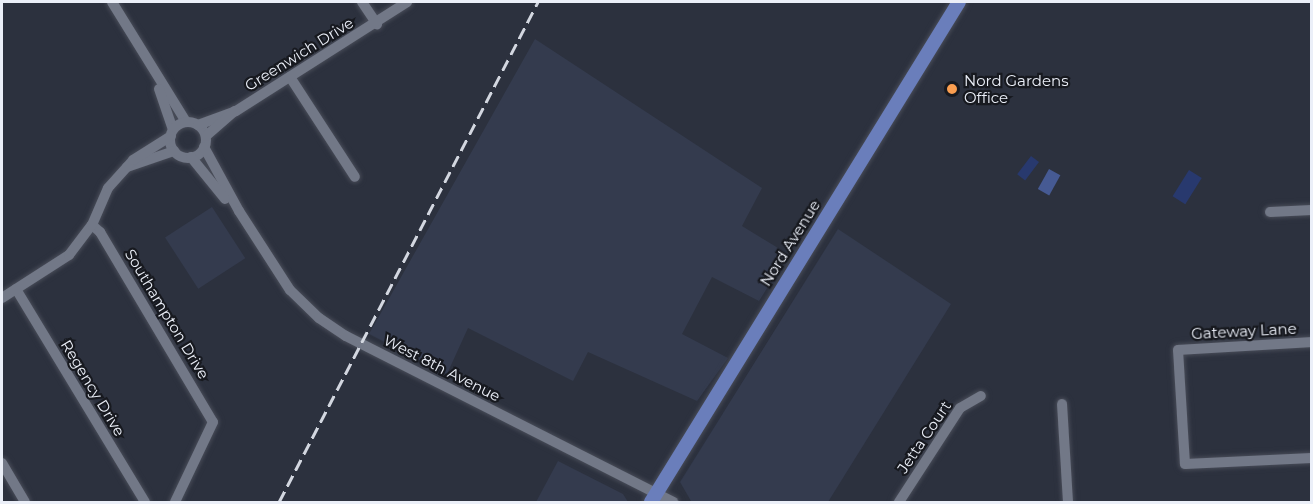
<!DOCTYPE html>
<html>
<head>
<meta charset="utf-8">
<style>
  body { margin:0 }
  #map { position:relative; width:1313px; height:504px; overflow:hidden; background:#2c313e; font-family:Montserrat,sans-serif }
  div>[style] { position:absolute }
  .built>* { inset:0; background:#343b4e; transform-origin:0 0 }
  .green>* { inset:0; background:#28396e; transform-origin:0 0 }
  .water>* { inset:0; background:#465a93; transform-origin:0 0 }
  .roads { filter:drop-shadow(0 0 2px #484c58) drop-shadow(0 0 2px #484c58) }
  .minor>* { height:10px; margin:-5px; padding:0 5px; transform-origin:5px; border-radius:5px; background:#727887 }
  .minor>.ring { margin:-5px; padding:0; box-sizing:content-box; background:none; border:10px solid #727887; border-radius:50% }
  .major>* { height:14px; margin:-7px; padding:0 7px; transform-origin:7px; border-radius:7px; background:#6a7ebb }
  .rail>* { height:3px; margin-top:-1.5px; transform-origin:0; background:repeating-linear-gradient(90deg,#d3d7e0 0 12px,transparent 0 18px) }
  .dots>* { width:16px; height:16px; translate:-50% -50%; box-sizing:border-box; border:3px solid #17191f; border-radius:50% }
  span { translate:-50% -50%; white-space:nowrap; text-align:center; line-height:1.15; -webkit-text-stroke:4.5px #17191f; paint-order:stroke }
  .street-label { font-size:15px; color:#ebeff8 }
  .poi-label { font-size:15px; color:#ebeff8 }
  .left { translate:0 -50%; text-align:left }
  .frame { position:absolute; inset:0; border:3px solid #ebeff8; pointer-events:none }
</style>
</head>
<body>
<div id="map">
  <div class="built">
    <i style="clip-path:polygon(535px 39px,762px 188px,742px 226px,788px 254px,759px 301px,712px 277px,682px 334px,728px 358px,697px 401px,588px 352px,573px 381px,468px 328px,447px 374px,369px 334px)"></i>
    <i style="left:212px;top:207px;width:61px;height:56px;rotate:57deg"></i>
    <i style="clip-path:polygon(838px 229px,951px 304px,828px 502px,691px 501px,680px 482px)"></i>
    <i style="clip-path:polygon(558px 461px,623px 494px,628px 502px,536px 502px)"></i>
  </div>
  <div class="green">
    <i style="left:1031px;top:156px;width:10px;height:23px;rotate:37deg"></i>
    <i style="left:1189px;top:170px;width:15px;height:31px;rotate:32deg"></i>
  </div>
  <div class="water">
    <i style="left:1049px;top:169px;width:13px;height:23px;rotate:29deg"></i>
  </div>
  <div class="roads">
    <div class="minor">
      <i style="left:112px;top:2px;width:141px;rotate:58.3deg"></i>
      <i style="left:362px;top:2px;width:27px;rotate:56deg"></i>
      <i style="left:290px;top:77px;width:119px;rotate:57deg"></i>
      <i style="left:159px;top:89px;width:43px;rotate:71.1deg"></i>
      <i class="ring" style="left:170px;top:122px;width:26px;height:26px"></i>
      <i style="left:198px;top:125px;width:40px;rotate:-20.2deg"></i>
      <i style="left:236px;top:111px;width:203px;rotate:-32.5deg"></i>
      <i style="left:206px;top:136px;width:38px;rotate:-41deg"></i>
      <i style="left:204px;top:147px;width:73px;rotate:61.3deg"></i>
      <i style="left:239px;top:211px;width:94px;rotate:57.2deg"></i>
      <i style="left:290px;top:290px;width:40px;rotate:44deg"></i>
      <i style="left:319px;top:318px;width:32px;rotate:34deg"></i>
      <i style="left:346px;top:336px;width:367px;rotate:26.9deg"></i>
      <i style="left:191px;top:157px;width:54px;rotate:51deg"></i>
      <i style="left:127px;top:167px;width:50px;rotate:-18.8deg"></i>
      <i style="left:1270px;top:212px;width:42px;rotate:-2.7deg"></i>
      <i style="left:92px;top:225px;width:11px;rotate:41deg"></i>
      <i style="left:100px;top:232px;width:221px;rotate:59.3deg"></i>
      <i style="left:213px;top:422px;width:89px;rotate:115.4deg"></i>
      <i style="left:16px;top:289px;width:249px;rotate:58.8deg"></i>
      <i style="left:2px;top:298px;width:80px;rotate:-32.7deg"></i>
      <i style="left:69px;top:255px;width:38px;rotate:-53deg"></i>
      <i style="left:92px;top:225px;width:40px;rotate:-66.6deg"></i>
      <i style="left:108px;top:188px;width:38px;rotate:-48deg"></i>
      <i style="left:133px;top:160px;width:45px;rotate:-32.3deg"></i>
      <i style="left:1312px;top:342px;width:134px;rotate:176.6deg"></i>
      <i style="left:1178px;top:350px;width:114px;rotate:86.5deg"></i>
      <i style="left:1185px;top:464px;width:127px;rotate:-2.7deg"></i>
      <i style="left:1062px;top:404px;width:98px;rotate:86.5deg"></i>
      <i style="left:2px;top:463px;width:45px;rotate:59.5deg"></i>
      <i style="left:899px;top:502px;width:112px;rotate:-57deg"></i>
      <i style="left:960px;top:408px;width:24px;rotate:-30deg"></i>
    </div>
    <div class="major">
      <i style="left:651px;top:502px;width:587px;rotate:-58.37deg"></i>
    </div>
  </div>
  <div class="rail">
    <i style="left:279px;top:502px;width:563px;rotate:-62.62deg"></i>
  </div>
  <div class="dots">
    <i style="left:952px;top:89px;background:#fb9e50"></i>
  </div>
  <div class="street-label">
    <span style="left:299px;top:54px;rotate:-32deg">Greenwich Drive</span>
    <span style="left:790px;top:243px;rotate:-58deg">Nord Avenue</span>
    <span style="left:167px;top:314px;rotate:59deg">Southampton Drive</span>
    <span style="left:1244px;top:331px;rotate:-3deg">Gateway Lane</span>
    <span style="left:442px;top:368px;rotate:27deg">West 8th Avenue</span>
    <span style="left:93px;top:388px;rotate:59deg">Regency Drive</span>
    <span style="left:924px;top:437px;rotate:-56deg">Jetta Court</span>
  </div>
  <div class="poi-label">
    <span class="left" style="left:964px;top:89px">Nord Gardens<br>Office</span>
  </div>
  <div class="frame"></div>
</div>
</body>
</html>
